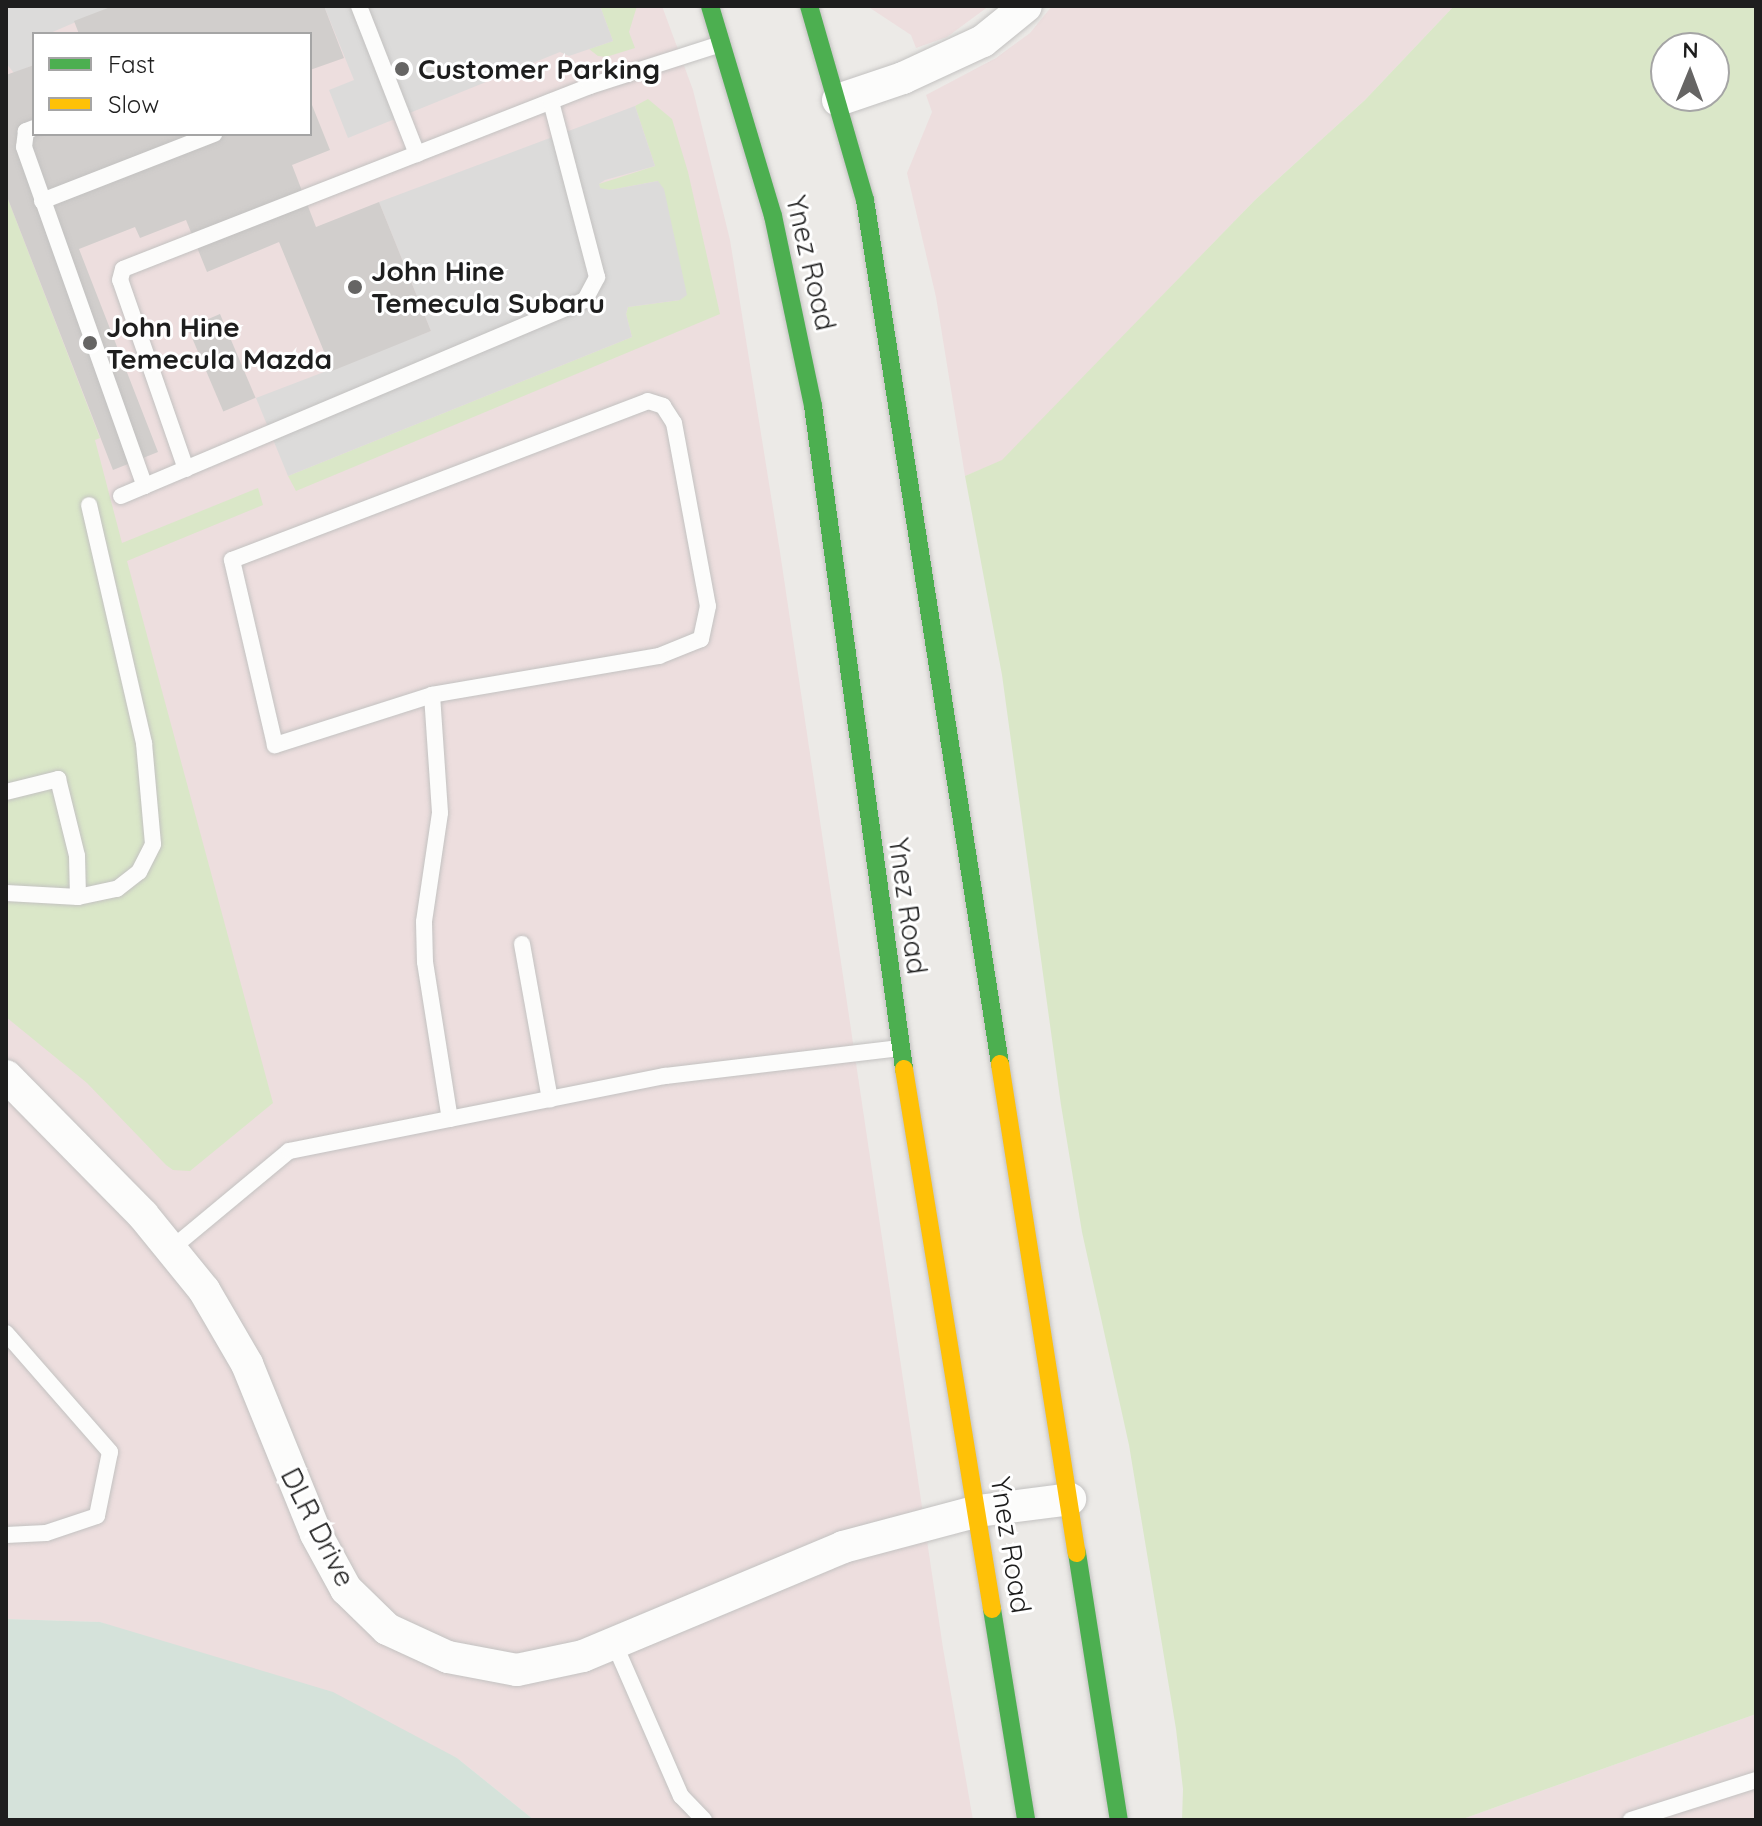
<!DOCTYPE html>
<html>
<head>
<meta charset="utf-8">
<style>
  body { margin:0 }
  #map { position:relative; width:1762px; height:1826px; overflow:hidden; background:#eceae7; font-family:Quicksand,sans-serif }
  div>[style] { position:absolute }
  .commercial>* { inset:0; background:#eddede }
  .grass>* { inset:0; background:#dae7c8 }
  .wetland>* { inset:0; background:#d5e2da }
  .parking>* { inset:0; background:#dcdbda }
  .building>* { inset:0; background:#d1cecc; transform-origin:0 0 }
  .roads { filter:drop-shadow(0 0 2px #c3c2c1) drop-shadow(0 0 2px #c3c2c1) }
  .lane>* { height:16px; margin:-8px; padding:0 8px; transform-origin:8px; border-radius:8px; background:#fcfcfb }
  .street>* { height:32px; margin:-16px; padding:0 16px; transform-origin:16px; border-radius:16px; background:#fcfcfb }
  .fast>* { height:18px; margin:-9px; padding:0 9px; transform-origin:9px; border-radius:9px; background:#4caf50 }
  .slow>* { height:18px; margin:-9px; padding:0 9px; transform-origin:9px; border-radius:9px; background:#ffc107 }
  .dots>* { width:22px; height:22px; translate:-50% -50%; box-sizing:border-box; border:4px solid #fff; border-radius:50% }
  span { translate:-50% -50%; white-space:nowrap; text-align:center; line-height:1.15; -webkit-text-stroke:6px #fff; paint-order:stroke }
  .poi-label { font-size:28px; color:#1e1e1e; font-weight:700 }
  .left { translate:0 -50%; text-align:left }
  .street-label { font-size:28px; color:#1e1e1e }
  .frame { position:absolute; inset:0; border:8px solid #1e1e1e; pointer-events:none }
  .legend { position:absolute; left:32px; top:32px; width:280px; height:104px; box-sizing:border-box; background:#fff; border:2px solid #a5a5a5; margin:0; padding:10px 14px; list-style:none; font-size:24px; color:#1e1e1e }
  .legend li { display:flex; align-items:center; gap:16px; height:40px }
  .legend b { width:40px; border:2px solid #a5a5a5 }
  .north { position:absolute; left:1650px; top:32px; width:80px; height:80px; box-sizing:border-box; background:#fff; border:2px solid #a5a5a5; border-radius:50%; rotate:1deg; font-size:22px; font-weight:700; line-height:32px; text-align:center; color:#1e1e1e }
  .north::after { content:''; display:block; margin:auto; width:28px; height:36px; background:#666564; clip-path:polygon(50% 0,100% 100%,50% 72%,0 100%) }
</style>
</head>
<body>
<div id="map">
  <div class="commercial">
    <i style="clip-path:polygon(evenodd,6px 6px,662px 6px,693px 90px,730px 240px,780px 552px,943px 1648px,973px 1820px,534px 1820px,457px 1758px,100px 1622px,6px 1619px,6px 6px,34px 34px,310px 34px,310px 134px,34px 134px,34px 34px)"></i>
    <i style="clip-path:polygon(867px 6px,989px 6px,947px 37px,916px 48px,911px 35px)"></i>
    <i style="clip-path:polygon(1052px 6px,1454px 6px,1365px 100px,1255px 200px,1002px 461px,965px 476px,936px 297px,907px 173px,932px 112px,926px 95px,996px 58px,1030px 33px)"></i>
    <i style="clip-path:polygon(1756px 1714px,1756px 1820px,1460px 1820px)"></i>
  </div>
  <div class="grass">
    <i style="clip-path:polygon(600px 6px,637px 6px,629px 32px,635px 48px,606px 57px,598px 56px,589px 49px,613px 41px)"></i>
    <i style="clip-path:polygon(evenodd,1454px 6px,1756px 6px,1756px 1714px,1460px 1820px,1182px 1820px,1183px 1789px,1176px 1729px,1129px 1445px,1082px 1232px,1061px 1105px,1002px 675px,965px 476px,1002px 460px,1255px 200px,1365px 100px,1454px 6px,1666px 48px,1714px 48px,1714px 96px,1666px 96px,1666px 48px)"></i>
    <i style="clip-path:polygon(648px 99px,672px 119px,688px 172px,720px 314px,296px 491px,288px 476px,632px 337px,626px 314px,628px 307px,680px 300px,658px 181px,610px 190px,600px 189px,599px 184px,655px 166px,635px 106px)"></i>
    <i style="clip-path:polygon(6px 194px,100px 438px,95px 440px,122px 543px,258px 488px,263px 505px,127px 561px,273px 1103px,190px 1171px,173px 1170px,166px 1165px,87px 1083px,6px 1017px)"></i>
  </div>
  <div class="wetland">
    <i style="clip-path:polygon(6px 1619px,100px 1622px,333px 1692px,457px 1758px,534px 1820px,6px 1820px)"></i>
  </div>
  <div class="parking">
    <i style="clip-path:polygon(6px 6px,113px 6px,48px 34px,34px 34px,34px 65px,14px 73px,6px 63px)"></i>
    <i style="clip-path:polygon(324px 6px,600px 6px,613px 41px,569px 56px,560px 52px,348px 138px,329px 90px,354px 80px)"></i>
    <i style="clip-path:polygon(635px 106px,655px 166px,605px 180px,599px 184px,600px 188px,610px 190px,658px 181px,664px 189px,687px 295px,680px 300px,628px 307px,626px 314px,632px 337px,288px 476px,256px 398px,431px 331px,379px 202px)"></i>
  </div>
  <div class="building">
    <i style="clip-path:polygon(113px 6px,324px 6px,344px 58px,310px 70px,310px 34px,79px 34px,74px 21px)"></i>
    <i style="clip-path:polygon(34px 65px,34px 134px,310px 134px,310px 100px,330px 150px,292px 165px,316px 227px,379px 202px,431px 331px,332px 371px,279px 242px,207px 272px,186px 220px,140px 238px,135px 227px,79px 249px,158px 452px,113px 470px,6px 194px,6px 75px)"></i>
    <i style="left:220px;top:314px;width:91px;height:35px;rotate:67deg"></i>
  </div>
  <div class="roads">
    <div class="lane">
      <i style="left:359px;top:6px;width:159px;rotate:68.6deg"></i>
      <i style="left:34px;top:128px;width:9px;rotate:159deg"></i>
      <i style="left:26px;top:131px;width:16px;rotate:97deg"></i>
      <i style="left:24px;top:147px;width:360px;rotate:70.4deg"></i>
      <i style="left:42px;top:201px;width:185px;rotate:-21.3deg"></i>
      <i style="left:186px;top:469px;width:200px;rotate:-109.2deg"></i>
      <i style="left:120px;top:280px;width:11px;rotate:-75deg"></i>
      <i style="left:123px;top:269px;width:502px;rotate:-21.4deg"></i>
      <i style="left:590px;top:86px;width:138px;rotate:-17.8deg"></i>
      <i style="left:121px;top:496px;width:504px;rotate:-22.9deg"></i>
      <i style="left:585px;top:300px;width:26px;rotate:-62deg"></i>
      <i style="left:597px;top:277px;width:181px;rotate:-104.7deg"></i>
      <i style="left:432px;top:695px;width:165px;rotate:162.3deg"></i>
      <i style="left:275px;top:745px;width:190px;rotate:-103.1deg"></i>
      <i style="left:232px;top:560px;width:445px;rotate:-20.9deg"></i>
      <i style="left:648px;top:401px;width:16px;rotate:18deg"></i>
      <i style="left:663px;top:406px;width:20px;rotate:57deg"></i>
      <i style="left:674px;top:423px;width:186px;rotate:79.5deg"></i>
      <i style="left:708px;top:606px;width:34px;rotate:102deg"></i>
      <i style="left:701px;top:639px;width:45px;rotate:158deg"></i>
      <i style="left:659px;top:656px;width:230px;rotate:170.3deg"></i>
      <i style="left:432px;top:695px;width:118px;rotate:86.1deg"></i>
      <i style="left:440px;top:813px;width:110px;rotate:98.4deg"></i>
      <i style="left:424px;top:922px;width:40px;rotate:88.6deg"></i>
      <i style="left:425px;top:962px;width:159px;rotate:81deg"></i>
      <i style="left:6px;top:792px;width:54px;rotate:-14deg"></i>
      <i style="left:58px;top:779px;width:79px;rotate:76.1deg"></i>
      <i style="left:77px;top:856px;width:41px;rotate:88.6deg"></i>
      <i style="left:78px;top:897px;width:72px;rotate:-176.8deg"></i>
      <i style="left:78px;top:897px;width:40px;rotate:-12deg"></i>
      <i style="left:117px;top:889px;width:28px;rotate:-38deg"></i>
      <i style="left:139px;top:872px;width:31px;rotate:-63deg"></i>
      <i style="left:153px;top:844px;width:101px;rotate:-95.1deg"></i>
      <i style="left:144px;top:743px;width:244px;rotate:-103deg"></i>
      <i style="left:522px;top:944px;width:158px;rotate:79.8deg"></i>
      <i style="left:171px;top:1249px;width:153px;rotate:-39.7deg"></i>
      <i style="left:289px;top:1151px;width:383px;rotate:-11.3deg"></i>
      <i style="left:665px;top:1076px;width:237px;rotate:-6.8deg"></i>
      <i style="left:6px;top:1333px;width:158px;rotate:48.8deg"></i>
      <i style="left:110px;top:1452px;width:65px;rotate:101.5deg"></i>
      <i style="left:97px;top:1516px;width:54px;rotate:161.6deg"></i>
      <i style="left:46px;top:1533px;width:40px;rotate:177.1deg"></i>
      <i style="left:614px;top:1643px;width:167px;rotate:66.4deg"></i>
      <i style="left:681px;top:1796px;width:33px;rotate:46deg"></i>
      <i style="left:1631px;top:1820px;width:131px;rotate:-17.7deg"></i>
    </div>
    <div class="street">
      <i style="left:838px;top:100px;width:69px;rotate:-18.7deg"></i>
      <i style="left:903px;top:78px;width:88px;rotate:-24.8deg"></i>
      <i style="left:983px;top:41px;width:55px;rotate:-39.1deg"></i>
      <i style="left:6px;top:1076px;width:195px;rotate:45.4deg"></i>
      <i style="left:143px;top:1215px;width:97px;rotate:50.9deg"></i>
      <i style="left:204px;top:1290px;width:86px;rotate:59.8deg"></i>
      <i style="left:247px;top:1364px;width:183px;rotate:67.9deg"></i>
      <i style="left:316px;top:1534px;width:63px;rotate:61.4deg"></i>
      <i style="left:346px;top:1589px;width:57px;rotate:44.3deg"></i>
      <i style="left:387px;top:1629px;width:67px;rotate:24.7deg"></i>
      <i style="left:448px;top:1657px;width:70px;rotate:10.7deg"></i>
      <i style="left:517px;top:1670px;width:67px;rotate:-12deg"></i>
      <i style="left:583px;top:1656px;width:282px;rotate:-22.7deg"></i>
      <i style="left:843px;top:1547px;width:140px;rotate:-14.9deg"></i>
      <i style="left:978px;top:1511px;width:93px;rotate:-7.4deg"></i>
    </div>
    <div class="fast">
      <i style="left:710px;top:6px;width:219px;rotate:73.3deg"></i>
      <i style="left:773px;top:216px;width:194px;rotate:78.1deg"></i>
      <i style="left:813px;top:406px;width:669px;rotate:82.18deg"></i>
      <i style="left:809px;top:6px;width:202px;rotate:73.9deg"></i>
      <i style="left:865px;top:200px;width:874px;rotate:81.12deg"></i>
      <i style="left:1077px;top:1553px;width:270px;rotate:81.1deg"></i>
      <i style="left:992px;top:1609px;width:214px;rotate:80.8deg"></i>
    </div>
    <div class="slow">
      <i style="left:1000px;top:1064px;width:495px;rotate:81.1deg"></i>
      <i style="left:904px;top:1069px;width:547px;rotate:80.74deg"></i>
    </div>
  </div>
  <div class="dots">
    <i style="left:402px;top:69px;background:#666564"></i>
    <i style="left:355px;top:287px;background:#666564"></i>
    <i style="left:90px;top:343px;background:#666564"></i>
  </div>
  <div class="poi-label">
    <span class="left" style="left:418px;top:69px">Customer Parking</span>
    <span class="left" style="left:371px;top:287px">John Hine<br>Temecula Subaru</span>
    <span class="left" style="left:106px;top:343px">John Hine<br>Temecula Mazda</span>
  </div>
  <div class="street-label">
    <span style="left:811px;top:263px;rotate:77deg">Ynez Road</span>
    <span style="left:908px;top:906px;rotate:82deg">Ynez Road</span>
    <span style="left:318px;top:1527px;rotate:63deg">DLR Drive</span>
    <span style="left:1011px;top:1545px;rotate:81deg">Ynez Road</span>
  </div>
  <div class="frame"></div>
  <ul class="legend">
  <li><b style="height:10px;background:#4caf50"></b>Fast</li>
  <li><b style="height:10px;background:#ffc107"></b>Slow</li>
  </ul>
  <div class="north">N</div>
</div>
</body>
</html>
